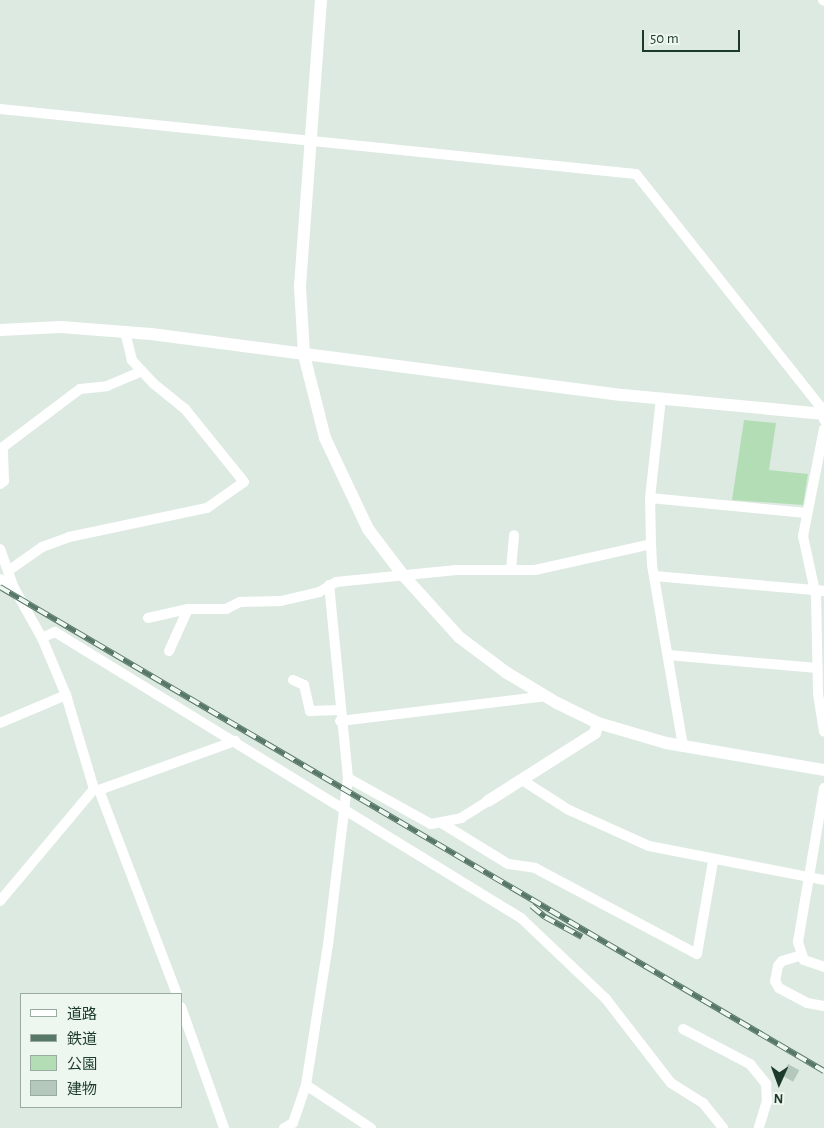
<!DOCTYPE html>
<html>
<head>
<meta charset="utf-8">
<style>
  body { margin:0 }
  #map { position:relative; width:824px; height:1128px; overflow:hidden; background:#ddeae1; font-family:"Alegreya Sans","Noto Sans JP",sans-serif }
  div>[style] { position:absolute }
  .green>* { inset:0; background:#b3deb5 }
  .building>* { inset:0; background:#b5c8bc; transform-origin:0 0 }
  .minor>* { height:10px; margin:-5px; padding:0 5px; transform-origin:5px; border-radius:5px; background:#fff }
  .tertiary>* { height:12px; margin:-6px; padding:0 6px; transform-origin:6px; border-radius:6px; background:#fff }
  .rail>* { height:5.5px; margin-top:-2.75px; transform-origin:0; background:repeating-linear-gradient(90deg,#edf7f0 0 11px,#577767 0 22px); box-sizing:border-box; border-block:1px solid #577767 }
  span { translate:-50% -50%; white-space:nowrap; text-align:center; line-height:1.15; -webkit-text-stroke:4px #edf7f0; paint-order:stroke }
  .legend { position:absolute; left:20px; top:993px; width:162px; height:115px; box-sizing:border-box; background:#edf7f0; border:1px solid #9aaca2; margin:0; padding:6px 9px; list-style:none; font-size:15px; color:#1d3b2c }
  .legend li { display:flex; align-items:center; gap:10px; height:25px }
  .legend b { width:25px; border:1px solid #9aaca2 }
  .north { position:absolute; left:754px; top:1058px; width:50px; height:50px; -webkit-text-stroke:4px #edf7f0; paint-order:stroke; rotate:182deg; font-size:14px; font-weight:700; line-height:20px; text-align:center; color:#1d3b2c }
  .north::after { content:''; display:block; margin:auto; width:18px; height:22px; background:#1d3b2c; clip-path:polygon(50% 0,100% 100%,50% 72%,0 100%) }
  .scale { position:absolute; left:642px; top:30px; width:98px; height:22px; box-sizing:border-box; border:2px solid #1d3b2c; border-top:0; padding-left:6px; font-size:15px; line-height:18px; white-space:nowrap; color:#1d3b2c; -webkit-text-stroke:4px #edf7f0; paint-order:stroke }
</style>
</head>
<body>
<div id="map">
  <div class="green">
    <i style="clip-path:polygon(744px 420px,776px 423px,769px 470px,808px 474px,803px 505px,732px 500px)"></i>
  </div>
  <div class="building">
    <i style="left:788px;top:1064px;width:13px;height:13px;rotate:29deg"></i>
  </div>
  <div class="minor">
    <i style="left:823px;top:0;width:1px;rotate:45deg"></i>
    <i style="left:0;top:109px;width:639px;rotate:5.84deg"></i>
    <i style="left:636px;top:174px;width:298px;rotate:51.6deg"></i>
    <i style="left:821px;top:407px;width:13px;rotate:77deg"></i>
    <i style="left:824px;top:429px;width:109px;rotate:101.1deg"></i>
    <i style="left:803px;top:536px;width:61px;rotate:77.8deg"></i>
    <i style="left:816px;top:596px;width:98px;rotate:88.8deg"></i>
    <i style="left:818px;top:694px;width:38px;rotate:81deg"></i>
    <i style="left:0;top:484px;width:5px;rotate:-37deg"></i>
    <i style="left:4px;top:481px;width:34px;rotate:-92deg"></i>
    <i style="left:3px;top:447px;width:96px;rotate:-37deg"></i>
    <i style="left:80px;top:389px;width:27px;rotate:-6deg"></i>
    <i style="left:107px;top:386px;width:38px;rotate:-23deg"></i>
    <i style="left:650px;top:498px;width:101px;rotate:-83.7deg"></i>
    <i style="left:651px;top:544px;width:21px;rotate:87deg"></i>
    <i style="left:652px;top:565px;width:184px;rotate:80.3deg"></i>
    <i style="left:0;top:549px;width:41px;rotate:70.3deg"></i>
    <i style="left:14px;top:588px;width:57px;rotate:60.8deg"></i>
    <i style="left:42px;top:638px;width:62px;rotate:67.2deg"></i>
    <i style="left:66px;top:695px;width:98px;rotate:73.4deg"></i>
    <i style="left:94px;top:789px;width:5px;rotate:11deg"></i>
    <i style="left:99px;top:790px;width:218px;rotate:69.1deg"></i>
    <i style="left:511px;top:570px;width:35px;rotate:-85deg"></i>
    <i style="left:8px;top:571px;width:42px;rotate:-35.2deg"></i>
    <i style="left:42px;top:547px;width:29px;rotate:-20deg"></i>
    <i style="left:69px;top:537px;width:141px;rotate:-11.9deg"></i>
    <i style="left:207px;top:508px;width:45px;rotate:-35.1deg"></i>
    <i style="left:244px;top:482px;width:94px;rotate:-128.9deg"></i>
    <i style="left:185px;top:409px;width:40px;rotate:-141deg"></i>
    <i style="left:154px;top:384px;width:33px;rotate:-133deg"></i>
    <i style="left:132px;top:360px;width:30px;rotate:-104deg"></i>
    <i style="left:654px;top:576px;width:171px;rotate:5deg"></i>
    <i style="left:0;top:579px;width:17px;rotate:33deg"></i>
    <i style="left:148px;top:618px;width:41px;rotate:-12.7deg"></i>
    <i style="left:188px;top:609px;width:38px"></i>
    <i style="left:226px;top:609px;width:16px;rotate:-27deg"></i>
    <i style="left:240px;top:602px;width:41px;rotate:-1.4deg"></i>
    <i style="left:281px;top:601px;width:39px;rotate:-13deg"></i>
    <i style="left:319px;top:592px;width:20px;rotate:-30deg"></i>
    <i style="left:336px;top:582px;width:121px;rotate:-5.7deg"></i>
    <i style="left:456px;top:570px;width:79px"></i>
    <i style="left:535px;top:570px;width:119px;rotate:-12.6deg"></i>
    <i style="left:651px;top:544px;width:46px;rotate:-91.2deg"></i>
    <i style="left:650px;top:498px;width:157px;rotate:5.5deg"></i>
    <i style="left:42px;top:638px;width:14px;rotate:-25deg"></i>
    <i style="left:55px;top:632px;width:547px;rotate:31.54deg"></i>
    <i style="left:521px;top:918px;width:117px;rotate:43.6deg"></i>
    <i style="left:606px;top:999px;width:106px;rotate:52.3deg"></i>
    <i style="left:671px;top:1083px;width:38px;rotate:32deg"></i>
    <i style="left:703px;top:1103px;width:32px;rotate:51deg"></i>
    <i style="left:169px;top:651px;width:46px;rotate:-65.7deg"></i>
    <i style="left:668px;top:655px;width:150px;rotate:5deg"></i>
    <i style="left:293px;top:680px;width:12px;rotate:24deg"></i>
    <i style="left:304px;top:685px;width:27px;rotate:77deg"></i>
    <i style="left:310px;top:711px;width:30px;rotate:-2deg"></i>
    <i style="left:340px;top:721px;width:208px;rotate:-6.9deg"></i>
    <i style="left:0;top:723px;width:72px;rotate:-23deg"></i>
    <i style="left:348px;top:778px;width:95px;rotate:29deg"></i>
    <i style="left:431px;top:824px;width:31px;rotate:-11deg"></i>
    <i style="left:461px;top:818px;width:32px;rotate:-32deg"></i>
    <i style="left:522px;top:780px;width:56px;rotate:32.6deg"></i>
    <i style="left:569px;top:810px;width:88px;rotate:24.2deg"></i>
    <i style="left:649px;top:846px;width:178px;rotate:11deg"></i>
    <i style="left:824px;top:788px;width:156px;rotate:99.6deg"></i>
    <i style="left:798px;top:942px;width:19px;rotate:72deg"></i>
    <i style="left:804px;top:960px;width:21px;rotate:19deg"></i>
    <i style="left:99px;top:790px;width:145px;rotate:-19.8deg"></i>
    <i style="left:443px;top:824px;width:76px;rotate:31.6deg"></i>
    <i style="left:508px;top:864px;width:27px;rotate:8deg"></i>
    <i style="left:535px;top:868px;width:183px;rotate:28deg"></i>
    <i style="left:697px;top:954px;width:94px;rotate:-80.2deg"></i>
    <i style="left:0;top:901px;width:146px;rotate:-50deg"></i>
    <i style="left:802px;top:955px;width:21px;rotate:163deg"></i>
    <i style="left:782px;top:961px;width:6px;rotate:129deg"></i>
    <i style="left:778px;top:966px;width:15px;rotate:101deg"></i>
    <i style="left:775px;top:981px;width:8px;rotate:60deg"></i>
    <i style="left:779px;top:988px;width:32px;rotate:28deg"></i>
    <i style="left:807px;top:1003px;width:17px;rotate:10deg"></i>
    <i style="left:181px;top:1007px;width:128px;rotate:70.4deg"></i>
    <i style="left:683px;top:1029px;width:76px;rotate:27.6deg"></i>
    <i style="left:750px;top:1064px;width:26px;rotate:51deg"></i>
    <i style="left:766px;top:1084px;width:17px;rotate:87deg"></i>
    <i style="left:767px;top:1101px;width:28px;rotate:107deg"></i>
    <i style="left:306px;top:1085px;width:78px;rotate:33.5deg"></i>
    <i style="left:284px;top:1128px;width:10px;rotate:-29deg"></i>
    <i style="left:293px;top:1123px;width:40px;rotate:-71.1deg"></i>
    <i style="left:306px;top:1085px;width:142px;rotate:-81.1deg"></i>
    <i style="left:328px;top:945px;width:168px;rotate:-83.2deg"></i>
    <i style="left:348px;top:778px;width:194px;rotate:-95.6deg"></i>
  </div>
  <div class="tertiary">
    <i style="left:321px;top:0;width:288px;rotate:94.2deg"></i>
    <i style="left:300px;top:287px;width:68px;rotate:86.6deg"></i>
    <i style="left:304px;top:355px;width:86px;rotate:75.8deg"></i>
    <i style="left:325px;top:438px;width:101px;rotate:64.7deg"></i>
    <i style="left:368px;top:529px;width:58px;rotate:52.7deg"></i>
    <i style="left:403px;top:575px;width:84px;rotate:47.9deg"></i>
    <i style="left:459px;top:637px;width:60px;rotate:36.9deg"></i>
    <i style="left:507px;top:673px;width:58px;rotate:31deg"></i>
    <i style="left:557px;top:703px;width:46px;rotate:26deg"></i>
    <i style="left:598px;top:723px;width:71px;rotate:16.4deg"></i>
    <i style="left:666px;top:743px;width:160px;rotate:9.7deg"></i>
    <i style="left:0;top:330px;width:61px;rotate:-2.8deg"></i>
    <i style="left:61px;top:327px;width:90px;rotate:4.4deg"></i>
    <i style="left:151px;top:334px;width:476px;rotate:7.4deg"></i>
    <i style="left:623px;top:395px;width:202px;rotate:5.4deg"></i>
    <i style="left:488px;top:801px;width:127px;rotate:-32.4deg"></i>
    <i style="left:595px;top:733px;width:10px;rotate:-73deg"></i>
  </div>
  <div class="rail">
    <i style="left:0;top:587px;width:956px;rotate:30.43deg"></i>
    <i style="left:532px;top:906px;width:17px;rotate:40deg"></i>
    <i style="left:545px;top:917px;width:42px;rotate:28.4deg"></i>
  </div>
  <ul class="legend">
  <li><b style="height:6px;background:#fff"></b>道路</li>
  <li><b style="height:6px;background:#577767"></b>鉄道</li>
  <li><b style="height:14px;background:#b3deb5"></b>公園</li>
  <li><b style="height:14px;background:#b5c8bc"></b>建物</li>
  </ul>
  <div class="north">N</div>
  <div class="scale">50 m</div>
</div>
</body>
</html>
